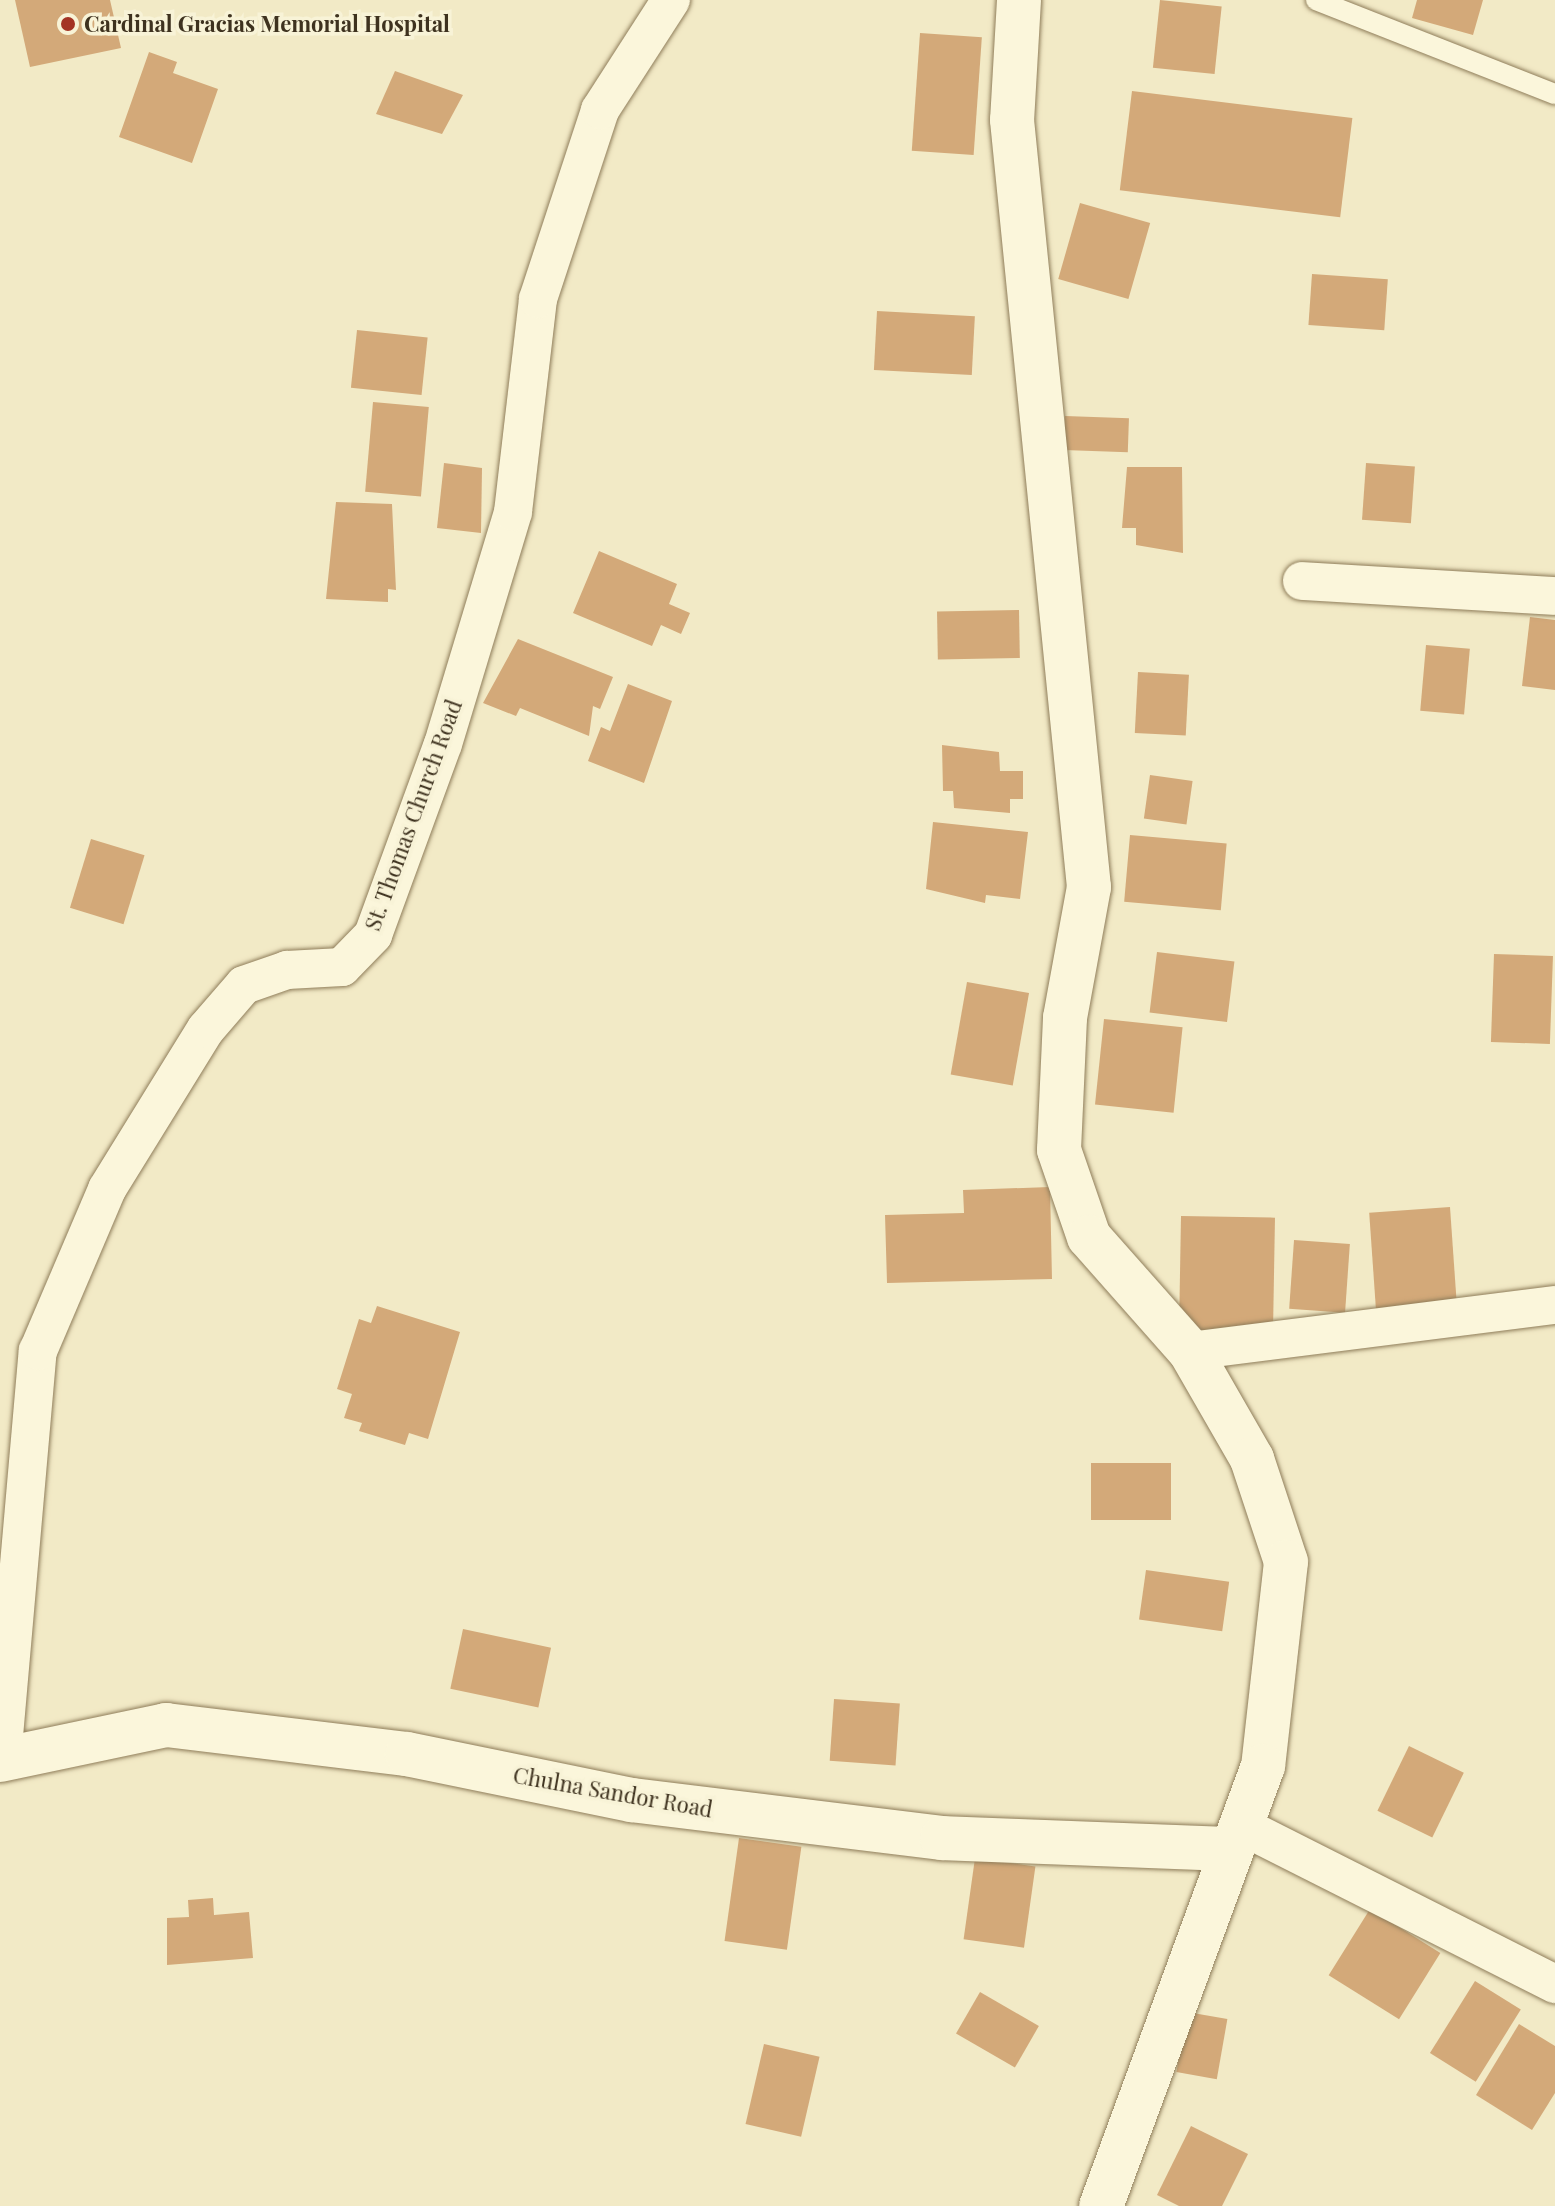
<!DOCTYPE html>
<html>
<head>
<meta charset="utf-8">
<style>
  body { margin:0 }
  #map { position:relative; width:1555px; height:2206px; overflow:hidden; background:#f2eac6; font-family:"Playfair Display",serif }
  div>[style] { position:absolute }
  .building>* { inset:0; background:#d3a979; transform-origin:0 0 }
  .roads { filter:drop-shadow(0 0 2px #8f7d5a) drop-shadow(0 0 2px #8f7d5a) }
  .service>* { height:20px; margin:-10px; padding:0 10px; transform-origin:10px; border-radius:10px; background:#fbf6db }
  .minor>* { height:38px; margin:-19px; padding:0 19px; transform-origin:19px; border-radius:19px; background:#fbf6db }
  .tertiary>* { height:44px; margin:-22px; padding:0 22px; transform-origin:22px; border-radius:22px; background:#fbf6db }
  .secondary>* { height:44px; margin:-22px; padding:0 22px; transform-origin:22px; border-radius:22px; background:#fbf6db }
  .dots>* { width:22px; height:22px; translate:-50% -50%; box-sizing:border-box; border:4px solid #f8f3d7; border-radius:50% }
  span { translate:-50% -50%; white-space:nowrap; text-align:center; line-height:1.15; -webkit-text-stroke:7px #f8f3d7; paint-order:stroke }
  .poi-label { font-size:22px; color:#3e321f; font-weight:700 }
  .left { translate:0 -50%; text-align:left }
  .street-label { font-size:22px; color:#3e321f }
</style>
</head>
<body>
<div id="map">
  <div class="building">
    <i style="clip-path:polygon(15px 0,110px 0,121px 48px,30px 67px)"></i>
    <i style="left:1160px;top:0;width:62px;height:68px;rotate:6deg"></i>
    <i style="clip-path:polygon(1417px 0,1483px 0,1473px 35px,1412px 18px)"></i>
    <i style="left:920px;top:33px;width:62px;height:118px;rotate:4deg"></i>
    <i style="clip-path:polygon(149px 52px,177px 62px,173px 73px,218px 89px,192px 163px,119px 137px)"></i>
    <i style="clip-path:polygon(395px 71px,463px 95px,442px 134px,376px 114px)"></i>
    <i style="left:1132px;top:91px;width:222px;height:100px;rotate:7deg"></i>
    <i style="left:1080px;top:203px;width:73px;height:79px;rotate:16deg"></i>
    <i style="left:1312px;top:274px;width:76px;height:51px;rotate:4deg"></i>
    <i style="left:877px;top:311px;width:98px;height:59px;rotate:3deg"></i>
    <i style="left:357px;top:330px;width:71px;height:58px;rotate:6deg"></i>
    <i style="left:373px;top:402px;width:56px;height:90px;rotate:5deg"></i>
    <i style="left:1065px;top:416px;width:64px;height:34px;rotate:2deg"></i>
    <i style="clip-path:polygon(444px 463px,482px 468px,481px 533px,437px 528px)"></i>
    <i style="left:1366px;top:463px;width:49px;height:57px;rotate:4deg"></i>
    <i style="clip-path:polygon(1127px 467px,1182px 467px,1183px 553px,1136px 545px,1136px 528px,1122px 528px)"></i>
    <i style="clip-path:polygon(336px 502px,392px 504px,396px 590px,388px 589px,388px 602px,326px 599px)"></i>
    <i style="clip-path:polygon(599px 551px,677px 584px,669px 604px,690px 613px,681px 634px,661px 625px,652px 646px,573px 613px)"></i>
    <i style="left:1019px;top:610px;width:48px;height:82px;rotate:89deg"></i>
    <i style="clip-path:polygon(1530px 617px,1555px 620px,1555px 690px,1522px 686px)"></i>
    <i style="clip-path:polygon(518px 639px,613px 677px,600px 709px,593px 706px,589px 736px,520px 708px,516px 716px,483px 703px)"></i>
    <i style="left:1426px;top:645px;width:44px;height:66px;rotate:5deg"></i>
    <i style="left:1138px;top:672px;width:51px;height:61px;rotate:3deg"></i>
    <i style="clip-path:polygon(628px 684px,672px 701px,644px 783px,588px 761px,601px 727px,610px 731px)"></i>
    <i style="clip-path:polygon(942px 745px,999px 752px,1000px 771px,1023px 771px,1023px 799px,1010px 799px,1010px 813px,954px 808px,953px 791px,943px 791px)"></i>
    <i style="left:1150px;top:775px;width:43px;height:44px;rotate:8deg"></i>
    <i style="clip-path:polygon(933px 822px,1028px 832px,1020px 899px,986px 895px,985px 903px,926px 889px)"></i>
    <i style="left:1130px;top:835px;width:97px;height:67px;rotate:5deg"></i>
    <i style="left:91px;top:839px;width:56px;height:72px;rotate:17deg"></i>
    <i style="left:1157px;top:952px;width:78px;height:61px;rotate:7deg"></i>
    <i style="left:1494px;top:954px;width:59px;height:88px;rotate:2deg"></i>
    <i style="left:967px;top:982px;width:63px;height:94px;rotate:10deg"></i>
    <i style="left:1104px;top:1019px;width:79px;height:86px;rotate:6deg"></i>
    <i style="clip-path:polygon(1050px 1187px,1052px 1279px,887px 1283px,885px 1215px,964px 1213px,963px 1190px)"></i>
    <i style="left:1450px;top:1207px;width:109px;height:81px;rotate:86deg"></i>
    <i style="left:1181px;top:1216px;width:94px;height:115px;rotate:1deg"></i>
    <i style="left:1294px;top:1240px;width:56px;height:69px;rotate:4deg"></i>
    <i style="clip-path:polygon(377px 1306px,460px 1332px,428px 1439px,409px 1433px,405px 1445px,359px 1431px,362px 1423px,344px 1418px,352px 1394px,337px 1389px,359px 1319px,371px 1323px)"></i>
    <i style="left:1091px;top:1463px;width:80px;height:57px"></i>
    <i style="left:1146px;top:1570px;width:84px;height:50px;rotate:8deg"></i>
    <i style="left:463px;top:1629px;width:90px;height:61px;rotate:12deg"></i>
    <i style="left:834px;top:1699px;width:66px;height:62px;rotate:4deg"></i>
    <i style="left:1409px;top:1746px;width:61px;height:72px;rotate:26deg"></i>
    <i style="left:739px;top:1838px;width:63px;height:104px;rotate:8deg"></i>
    <i style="left:975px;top:1858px;width:61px;height:82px;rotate:8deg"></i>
    <i style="clip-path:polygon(213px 1898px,214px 1915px,249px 1912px,253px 1958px,167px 1965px,167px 1918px,189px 1917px,188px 1900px)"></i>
    <i style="left:1370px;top:1909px;width:83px;height:78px;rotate:32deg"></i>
    <i style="left:1475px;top:1981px;width:54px;height:85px;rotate:32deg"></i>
    <i style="left:980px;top:1992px;width:68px;height:48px;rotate:30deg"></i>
    <i style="left:1187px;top:2012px;width:41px;height:61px;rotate:10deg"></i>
    <i style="clip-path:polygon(1519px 2024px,1555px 2046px,1555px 2093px,1532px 2130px,1476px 2095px)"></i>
    <i style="left:764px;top:2044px;width:57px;height:82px;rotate:13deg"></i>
    <i style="clip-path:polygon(1191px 2126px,1248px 2154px,1222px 2206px,1179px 2206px,1157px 2195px)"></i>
  </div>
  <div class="roads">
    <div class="service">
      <i style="left:1316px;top:0;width:257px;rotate:21.5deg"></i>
    </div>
    <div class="minor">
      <i style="left:1302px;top:581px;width:253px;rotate:3.4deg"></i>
      <i style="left:1190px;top:1351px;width:368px;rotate:-7.2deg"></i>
      <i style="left:2px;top:1759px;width:410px;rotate:-85deg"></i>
      <i style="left:38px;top:1351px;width:176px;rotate:-66.9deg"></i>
      <i style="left:107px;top:1189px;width:188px;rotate:-58.3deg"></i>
      <i style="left:206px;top:1029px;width:58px;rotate:-49.2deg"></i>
      <i style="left:244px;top:985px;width:46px;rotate:-19.2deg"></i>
      <i style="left:287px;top:970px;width:55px;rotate:-3.1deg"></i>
      <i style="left:342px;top:967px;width:45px;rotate:-45.9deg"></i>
      <i style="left:373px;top:935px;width:203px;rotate:-69.9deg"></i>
      <i style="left:443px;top:744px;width:242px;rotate:-73.2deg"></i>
      <i style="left:513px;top:512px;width:214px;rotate:-83.3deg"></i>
      <i style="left:538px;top:299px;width:199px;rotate:-71.8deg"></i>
      <i style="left:600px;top:110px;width:131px;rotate:-57.2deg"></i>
      <i style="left:1242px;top:1826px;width:351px;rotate:26.8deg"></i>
    </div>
    <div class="tertiary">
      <i style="left:0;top:1760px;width:170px;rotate:-11.9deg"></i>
      <i style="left:166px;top:1725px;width:243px;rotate:6.9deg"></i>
      <i style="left:407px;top:1754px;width:230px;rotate:11.6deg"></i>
      <i style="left:632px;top:1800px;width:312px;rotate:7deg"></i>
      <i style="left:942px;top:1838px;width:290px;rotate:2.2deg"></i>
    </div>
    <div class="secondary">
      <i style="left:1019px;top:0;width:120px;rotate:93.3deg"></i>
      <i style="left:1012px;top:120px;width:771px;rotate:84.27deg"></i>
      <i style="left:1089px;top:887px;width:133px;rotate:100.4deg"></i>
      <i style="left:1065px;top:1018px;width:132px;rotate:92.6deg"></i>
      <i style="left:1059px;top:1150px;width:92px;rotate:71deg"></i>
      <i style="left:1089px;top:1237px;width:152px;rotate:48.5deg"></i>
      <i style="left:1190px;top:1351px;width:125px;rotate:60.1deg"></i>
      <i style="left:1252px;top:1459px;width:108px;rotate:71.7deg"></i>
      <i style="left:1286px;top:1562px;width:205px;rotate:96.4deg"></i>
      <i style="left:1263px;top:1766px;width:469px;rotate:110.2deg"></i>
    </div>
  </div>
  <div class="dots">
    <i style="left:68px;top:24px;background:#a43324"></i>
  </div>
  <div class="poi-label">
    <span class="left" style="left:84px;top:24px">Cardinal Gracias Memorial Hospital</span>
  </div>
  <div class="street-label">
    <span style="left:413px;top:815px;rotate:-70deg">St. Thomas Church Road</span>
    <span style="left:613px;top:1792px;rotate:10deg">Chulna Sandor Road</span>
  </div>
</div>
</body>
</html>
